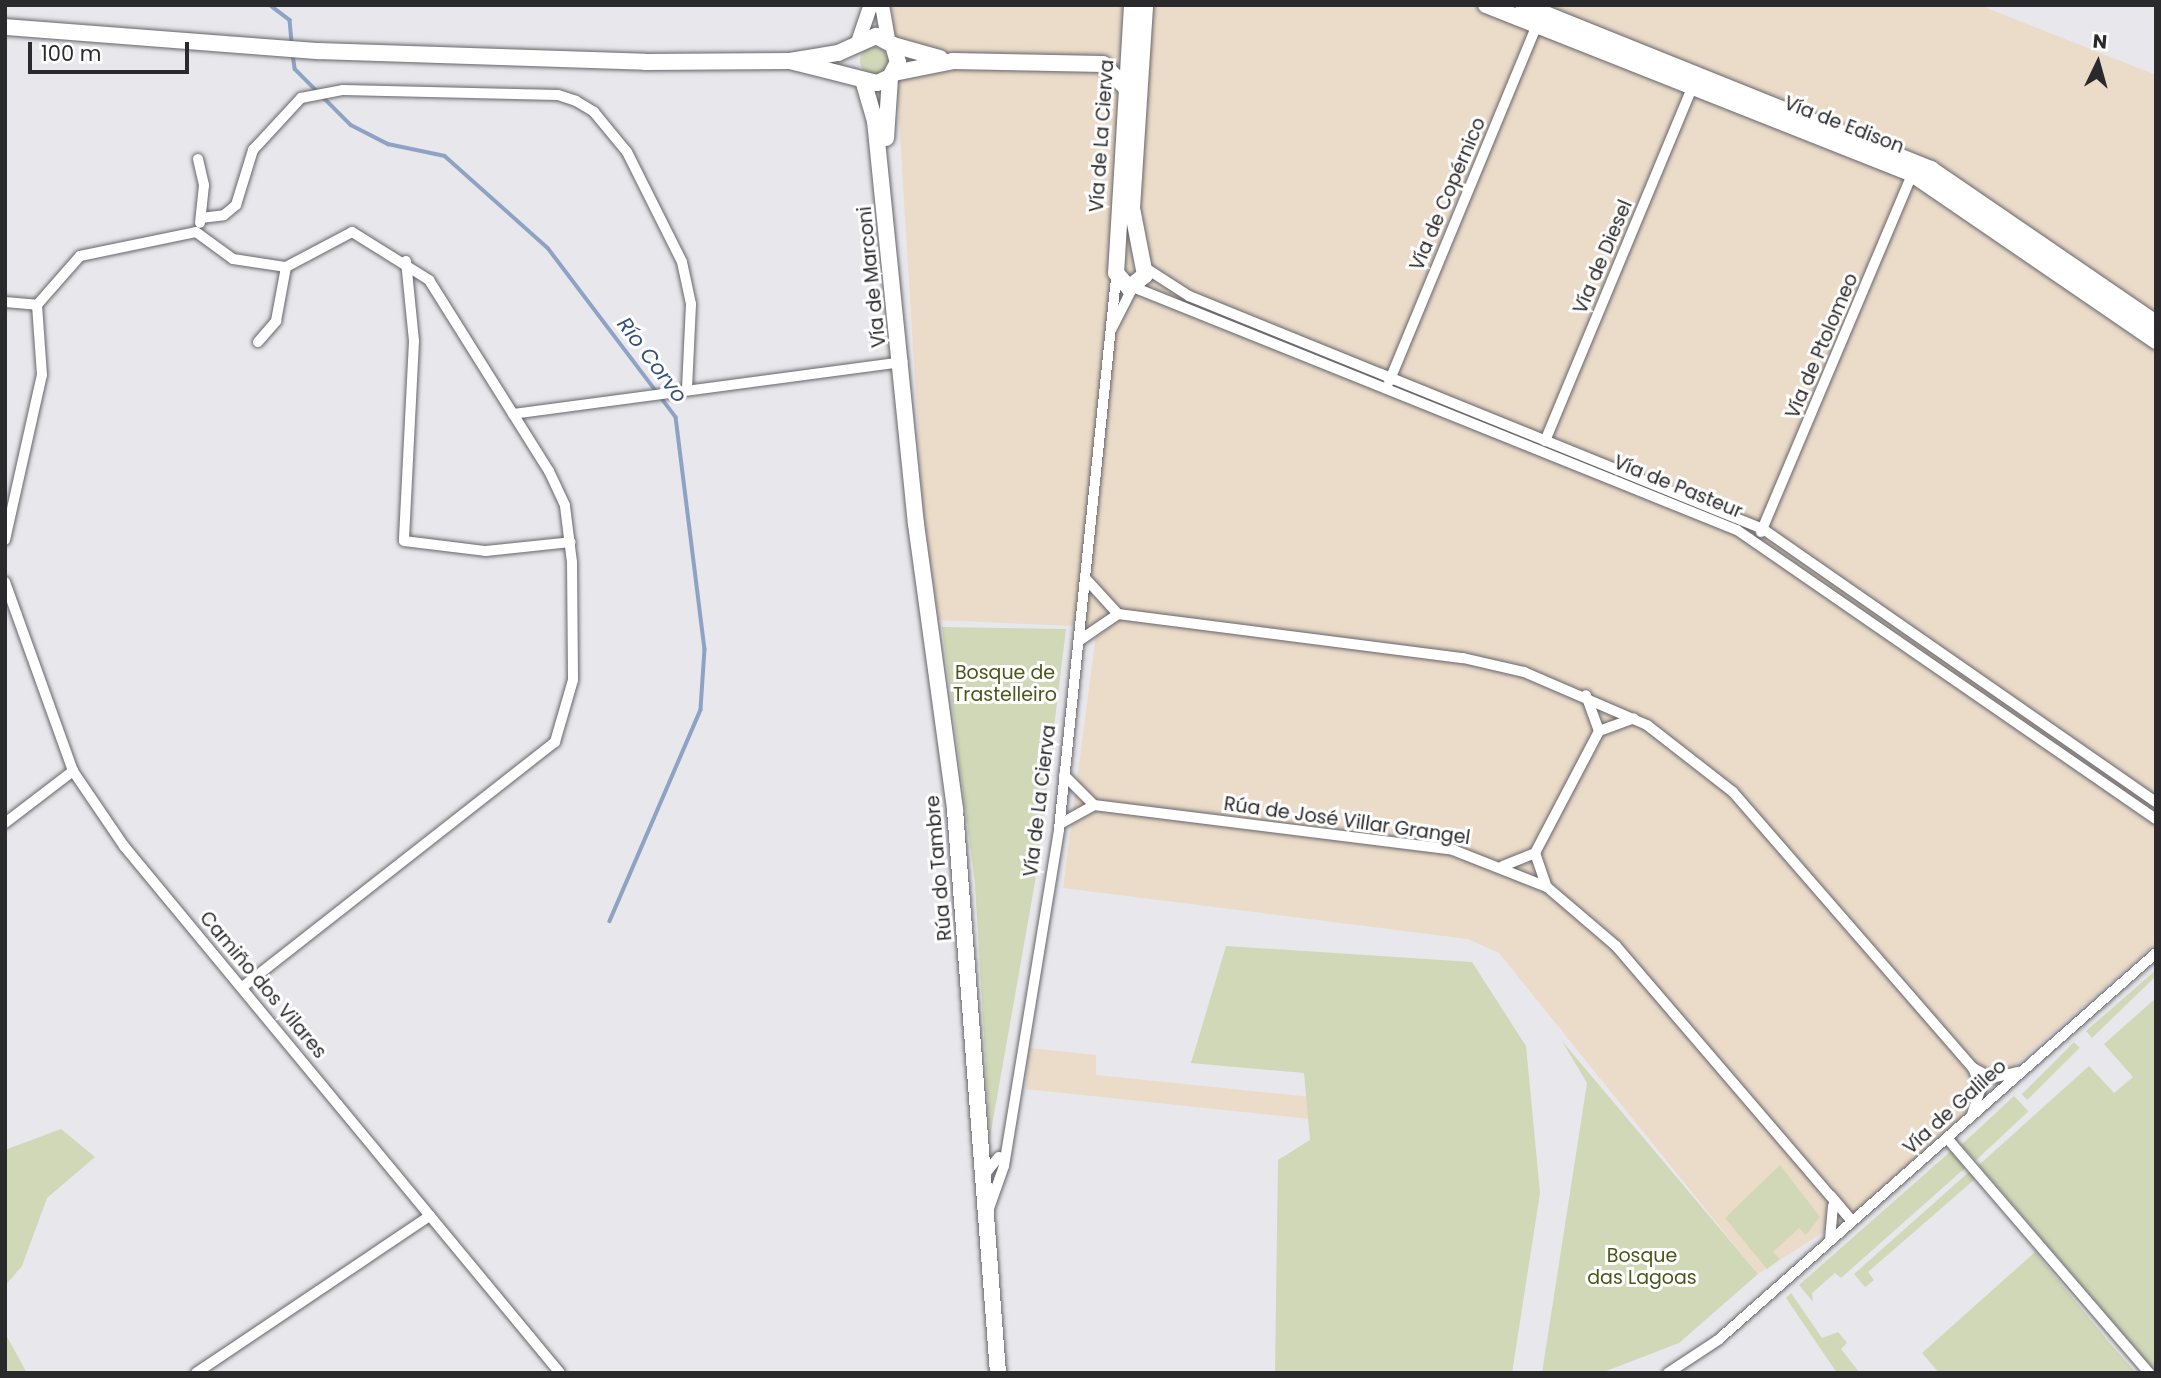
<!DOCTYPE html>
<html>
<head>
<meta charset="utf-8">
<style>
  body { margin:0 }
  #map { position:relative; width:2161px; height:1378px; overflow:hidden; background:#e8e7ec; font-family:Poppins,sans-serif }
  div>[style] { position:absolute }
  .industrial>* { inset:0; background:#ebdbc9 }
  .green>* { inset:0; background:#d0d8b7; transform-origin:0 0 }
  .round { border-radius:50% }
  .stream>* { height:3.5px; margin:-1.75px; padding:0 1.75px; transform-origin:1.75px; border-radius:1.75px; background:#8ea3c4 }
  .roads { filter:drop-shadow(0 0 2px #66656a) drop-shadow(0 0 2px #66656a) }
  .minor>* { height:10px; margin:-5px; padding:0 5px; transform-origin:5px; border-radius:5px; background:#fff }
  .tertiary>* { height:14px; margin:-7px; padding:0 7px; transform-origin:7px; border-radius:7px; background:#fff }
  .secondary>* { height:16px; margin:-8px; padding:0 8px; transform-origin:8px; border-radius:8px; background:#fff }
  span { translate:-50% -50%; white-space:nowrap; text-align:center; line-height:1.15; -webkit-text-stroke:6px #fff; paint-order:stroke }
  .street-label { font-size:19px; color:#2a2a2c }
  .park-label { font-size:19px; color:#4c5619 }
  .water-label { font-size:21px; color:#35517f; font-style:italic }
  .frame { position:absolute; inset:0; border:7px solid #2a2a2c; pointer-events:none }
  .north { position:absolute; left:2063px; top:28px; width:70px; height:70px; -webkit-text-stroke:5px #fff; paint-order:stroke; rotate:5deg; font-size:19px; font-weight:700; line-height:28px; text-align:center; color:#2a2a2c }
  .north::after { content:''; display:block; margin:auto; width:24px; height:32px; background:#2a2a2c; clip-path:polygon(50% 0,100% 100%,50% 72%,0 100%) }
  .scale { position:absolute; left:28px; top:42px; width:161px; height:32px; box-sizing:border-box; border:4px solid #2a2a2c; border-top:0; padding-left:9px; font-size:21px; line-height:24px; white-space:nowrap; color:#2a2a2c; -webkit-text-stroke:5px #fff; paint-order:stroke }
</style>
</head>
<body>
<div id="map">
  <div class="industrial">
    <i style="clip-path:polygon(892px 5px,1979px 5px,2156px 75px,2156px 943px,1996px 1082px,1888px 1191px,1758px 1274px,1499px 953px,1468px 939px,1063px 888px,1097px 627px,939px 620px,923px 510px)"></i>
    <i style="clip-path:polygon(1029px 1048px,1096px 1055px,1096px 1075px,1311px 1097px,1310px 1119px,1026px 1089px)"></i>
  </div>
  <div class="green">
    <i class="round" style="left:860px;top:47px;width:28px;height:28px"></i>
    <i style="clip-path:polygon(942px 627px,1066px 629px,1035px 882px,990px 1137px,975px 884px)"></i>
    <i style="clip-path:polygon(1226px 946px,1472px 962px,1526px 1046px,1540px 1193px,1512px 1373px,1275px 1373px,1278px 1160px,1310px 1140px,1304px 1073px,1191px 1063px)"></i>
    <i style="clip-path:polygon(2156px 970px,2156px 976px,2092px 1038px,2086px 1031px)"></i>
    <i style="clip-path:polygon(2156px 998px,2156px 1372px,1979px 1165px,2089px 1066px,2114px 1093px,2133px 1077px,2104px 1044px)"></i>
    <i style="clip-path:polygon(1562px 1041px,1758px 1274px,1679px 1343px,1601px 1373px,1542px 1373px,1587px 1083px)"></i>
    <i style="left:2074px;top:1042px;width:8px;height:74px;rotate:45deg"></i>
    <i style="left:2014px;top:1096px;width:21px;height:72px;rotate:47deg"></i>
    <i style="clip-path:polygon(61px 1129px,95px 1157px,47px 1198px,22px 1266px,5px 1286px,5px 1150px)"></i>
    <i style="clip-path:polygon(1951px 1151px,1965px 1168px,1841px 1278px,1835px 1273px,1812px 1293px,1813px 1302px,1799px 1285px)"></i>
    <i style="clip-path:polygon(1780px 1165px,1820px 1217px,1806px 1235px,1799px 1228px,1773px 1252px,1780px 1259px,1767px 1269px,1725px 1218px)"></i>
    <i style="clip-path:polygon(1969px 1172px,1975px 1179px,1868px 1272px,1874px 1280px,1865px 1287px,1854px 1274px)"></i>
    <i style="clip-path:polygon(2035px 1252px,2108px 1341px,2136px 1373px,1939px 1373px,1922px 1353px)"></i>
    <i style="clip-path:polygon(1791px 1293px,1822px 1338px,1838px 1332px,1847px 1343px,1841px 1349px,1860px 1373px,1837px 1373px,1786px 1298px)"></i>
    <i style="clip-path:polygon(5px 1333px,27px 1373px,5px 1373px)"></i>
  </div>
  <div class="stream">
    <i style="left:270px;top:5px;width:25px;rotate:37deg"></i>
    <i style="left:290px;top:20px;width:23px;rotate:85deg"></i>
    <i style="left:293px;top:54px;width:15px;rotate:82deg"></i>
    <i style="left:295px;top:69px;width:33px;rotate:45deg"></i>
    <i style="left:324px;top:98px;width:38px;rotate:45deg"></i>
    <i style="left:351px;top:125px;width:42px;rotate:27.2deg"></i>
    <i style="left:388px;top:144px;width:58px;rotate:11.9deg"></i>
    <i style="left:445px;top:156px;width:138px;rotate:41.8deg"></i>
    <i style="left:548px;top:248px;width:212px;rotate:52.9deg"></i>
    <i style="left:676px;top:417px;width:234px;rotate:82.9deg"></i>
    <i style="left:705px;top:649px;width:61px;rotate:93.8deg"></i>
    <i style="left:701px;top:710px;width:230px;rotate:113.3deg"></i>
  </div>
  <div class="roads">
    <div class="minor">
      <i style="left:198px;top:159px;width:27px;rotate:77deg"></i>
      <i style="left:204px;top:185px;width:38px;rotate:96deg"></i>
      <i style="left:201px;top:218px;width:23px;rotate:-7deg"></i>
      <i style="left:224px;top:215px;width:16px;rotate:-40deg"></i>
      <i style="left:236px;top:205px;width:58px;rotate:-72.8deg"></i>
      <i style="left:253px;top:150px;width:71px;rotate:-47.3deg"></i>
      <i style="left:301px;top:98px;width:43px;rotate:-10.8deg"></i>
      <i style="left:343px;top:90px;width:215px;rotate:1.3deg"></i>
      <i style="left:558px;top:95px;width:19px;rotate:18deg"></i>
      <i style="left:576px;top:101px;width:21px;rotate:31deg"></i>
      <i style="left:594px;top:112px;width:52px;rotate:50.5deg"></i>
      <i style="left:627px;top:152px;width:123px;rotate:63.4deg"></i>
      <i style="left:682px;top:262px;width:43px;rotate:77.9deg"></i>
      <i style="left:691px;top:304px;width:85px;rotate:92.7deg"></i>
      <i style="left:196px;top:232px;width:46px;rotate:36.1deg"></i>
      <i style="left:233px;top:259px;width:54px;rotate:8.6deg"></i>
      <i style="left:286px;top:267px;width:75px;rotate:-27.9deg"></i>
      <i style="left:352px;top:232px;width:91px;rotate:31.9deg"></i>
      <i style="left:429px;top:280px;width:226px;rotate:57.9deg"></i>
      <i style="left:549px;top:471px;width:38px;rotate:65deg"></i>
      <i style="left:565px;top:506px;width:56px;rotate:82.9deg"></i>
      <i style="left:572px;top:562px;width:118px;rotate:89.5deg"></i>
      <i style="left:573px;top:680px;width:65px;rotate:106.2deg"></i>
      <i style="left:555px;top:742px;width:397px;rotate:141.9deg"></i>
      <i style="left:406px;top:261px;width:80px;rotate:84.3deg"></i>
      <i style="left:414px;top:341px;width:200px;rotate:92.9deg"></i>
      <i style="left:404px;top:541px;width:83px;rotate:7deg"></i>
      <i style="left:486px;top:551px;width:85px;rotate:-6deg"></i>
      <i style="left:1144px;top:267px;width:54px;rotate:32.8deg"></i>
      <i style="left:1189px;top:296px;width:619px;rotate:22.09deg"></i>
      <i style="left:1763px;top:529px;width:479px;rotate:34.8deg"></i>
      <i style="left:5px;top:302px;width:32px;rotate:5deg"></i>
      <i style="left:37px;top:305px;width:65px;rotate:-48.7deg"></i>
      <i style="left:80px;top:256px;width:118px;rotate:-11.7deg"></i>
      <i style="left:1111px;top:330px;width:48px;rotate:-62.9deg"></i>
      <i style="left:1133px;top:287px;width:651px;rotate:21.92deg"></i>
      <i style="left:1737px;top:530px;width:509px;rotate:34.6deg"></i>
      <i style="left:258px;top:342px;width:28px;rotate:-49deg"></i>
      <i style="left:276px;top:321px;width:55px;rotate:-79.5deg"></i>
      <i style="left:1389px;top:382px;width:393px;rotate:-67.5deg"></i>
      <i style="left:513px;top:414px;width:393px;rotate:-7.6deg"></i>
      <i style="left:1545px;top:441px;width:390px;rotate:-67.4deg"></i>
      <i style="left:1761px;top:532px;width:393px;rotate:-67.1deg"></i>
      <i style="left:5px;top:540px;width:169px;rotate:-77.4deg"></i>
      <i style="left:42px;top:375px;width:70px;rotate:-94.1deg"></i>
      <i style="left:1087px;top:580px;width:46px;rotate:47.6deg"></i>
      <i style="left:1118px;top:614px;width:348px;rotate:7.3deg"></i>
      <i style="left:1463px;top:658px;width:63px;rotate:12.9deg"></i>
      <i style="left:1524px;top:672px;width:134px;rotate:23.3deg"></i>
      <i style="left:1647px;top:725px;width:109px;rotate:37.9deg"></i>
      <i style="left:1733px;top:792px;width:366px;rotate:49deg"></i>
      <i style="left:1973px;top:1068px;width:21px;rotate:67deg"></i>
      <i style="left:1981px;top:1087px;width:29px;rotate:108deg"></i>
      <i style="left:5px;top:582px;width:201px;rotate:70.2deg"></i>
      <i style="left:73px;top:771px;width:91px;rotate:55.8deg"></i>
      <i style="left:124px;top:846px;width:684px;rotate:50.4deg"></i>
      <i style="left:1080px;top:640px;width:46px;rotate:-34.4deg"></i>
      <i style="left:1599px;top:731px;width:37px;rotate:-20deg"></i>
      <i style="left:1064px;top:775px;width:42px;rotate:45deg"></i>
      <i style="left:1094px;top:805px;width:362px;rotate:7.1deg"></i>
      <i style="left:1453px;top:850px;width:101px;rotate:21.5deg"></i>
      <i style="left:1547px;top:887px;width:91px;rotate:40.5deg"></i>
      <i style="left:1616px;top:946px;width:362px;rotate:49.4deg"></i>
      <i style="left:1852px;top:1221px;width:33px;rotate:-130deg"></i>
      <i style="left:5px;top:823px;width:86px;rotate:-37.4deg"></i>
      <i style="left:1060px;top:824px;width:39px;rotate:-29deg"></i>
      <i style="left:1535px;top:853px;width:36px;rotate:71deg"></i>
      <i style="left:1503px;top:866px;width:35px;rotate:-22deg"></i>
      <i style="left:1535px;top:853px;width:138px;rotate:-62.3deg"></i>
      <i style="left:1599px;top:731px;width:38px;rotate:-110deg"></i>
      <i style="left:1973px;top:1068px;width:21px;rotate:28deg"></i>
      <i style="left:1992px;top:1078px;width:28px;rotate:-13deg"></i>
      <i style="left:1947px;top:1138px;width:310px;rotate:49.3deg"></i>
      <i style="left:985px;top:1174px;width:22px;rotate:-51deg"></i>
      <i style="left:987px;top:1214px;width:51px;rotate:-70.5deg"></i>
      <i style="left:1004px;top:1166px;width:341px;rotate:-80.7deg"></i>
      <i style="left:1059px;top:829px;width:554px;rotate:-84.09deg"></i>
      <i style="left:1830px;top:1240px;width:34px;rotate:-85deg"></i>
      <i style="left:196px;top:1373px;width:282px;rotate:-33.9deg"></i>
      <i style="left:1668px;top:1373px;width:60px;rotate:-33.4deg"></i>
      <i style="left:1718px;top:1340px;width:584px;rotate:-41.46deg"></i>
    </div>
    <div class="tertiary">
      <i style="left:882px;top:5px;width:36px;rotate:80deg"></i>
      <i style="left:858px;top:42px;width:39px;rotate:-71deg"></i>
    </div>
    <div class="secondary">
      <i style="left:1132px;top:5px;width:268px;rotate:93.4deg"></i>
      <i style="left:1116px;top:273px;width:20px;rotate:49deg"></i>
      <i style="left:1129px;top:288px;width:21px;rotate:-39deg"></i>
      <i style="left:1145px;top:275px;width:68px;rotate:-101deg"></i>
      <i style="left:1132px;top:208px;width:203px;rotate:-86.3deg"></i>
      <i style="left:1486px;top:5px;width:458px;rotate:21.6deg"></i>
      <i style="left:1912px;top:174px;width:296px;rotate:34.4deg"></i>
      <i style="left:1523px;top:5px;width:440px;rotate:21.9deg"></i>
      <i style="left:1931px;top:169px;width:273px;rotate:34.4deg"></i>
      <i style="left:5px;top:27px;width:314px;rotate:4.4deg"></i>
      <i style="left:318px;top:51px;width:327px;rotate:1.9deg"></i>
      <i style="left:645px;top:62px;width:145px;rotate:-0.4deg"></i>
      <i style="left:790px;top:61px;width:49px;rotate:-9.5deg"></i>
      <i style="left:838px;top:53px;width:42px;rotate:-24.1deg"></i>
      <i style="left:876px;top:36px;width:19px;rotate:28deg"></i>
      <i style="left:893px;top:45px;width:18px;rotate:74deg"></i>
      <i style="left:898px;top:62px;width:17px;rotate:118deg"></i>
      <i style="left:890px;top:77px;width:14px;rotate:155deg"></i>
      <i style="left:877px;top:83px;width:90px;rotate:-165.8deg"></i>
      <i style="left:893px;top:45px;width:49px;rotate:15.5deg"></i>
      <i style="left:894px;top:73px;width:60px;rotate:-11.5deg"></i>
      <i style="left:953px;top:61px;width:150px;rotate:1.1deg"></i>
      <i style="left:1103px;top:64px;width:35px;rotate:46deg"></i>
      <i style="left:863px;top:80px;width:43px;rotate:73.7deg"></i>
      <i style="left:875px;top:121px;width:405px;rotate:84.2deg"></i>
      <i style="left:916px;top:524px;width:289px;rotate:82.2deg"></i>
      <i style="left:955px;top:810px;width:565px;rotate:85.63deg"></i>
      <i style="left:886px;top:138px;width:61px;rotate:-86.2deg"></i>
    </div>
  </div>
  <div class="street-label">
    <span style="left:1844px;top:125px;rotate:21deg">Vía de Edison</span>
    <span style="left:1102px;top:136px;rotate:-86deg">Vía de La Cierva</span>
    <span style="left:1448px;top:194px;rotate:-67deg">Vía de Copérnico</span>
    <span style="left:1603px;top:257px;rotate:-67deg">Vía de Diesel</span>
    <span style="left:872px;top:277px;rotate:-96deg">Vía de Marconi</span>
    <span style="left:1822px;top:346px;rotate:-67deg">Vía de Ptolomeo</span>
    <span style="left:1678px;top:487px;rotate:22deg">Vía de Pasteur</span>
    <span style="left:1040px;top:801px;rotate:-83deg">Vía de La Cierva</span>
    <span style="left:1347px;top:821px;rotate:8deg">Rúa de José Villar Grangel</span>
    <span style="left:939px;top:868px;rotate:-95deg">Rúa do Tambre</span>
    <span style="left:263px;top:985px;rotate:50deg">Camiño dos Vilares</span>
    <span style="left:1955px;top:1107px;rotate:-42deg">Vía de Galileo</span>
  </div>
  <div class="park-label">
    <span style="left:1005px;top:684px">Bosque de<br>Trastelleiro</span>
    <span style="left:1642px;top:1267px">Bosque<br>das Lagoas</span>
  </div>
  <div class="water-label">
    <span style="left:652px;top:360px;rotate:53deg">Río Corvo</span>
  </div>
  <div class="frame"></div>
  <div class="north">N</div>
  <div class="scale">100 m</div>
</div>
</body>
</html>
